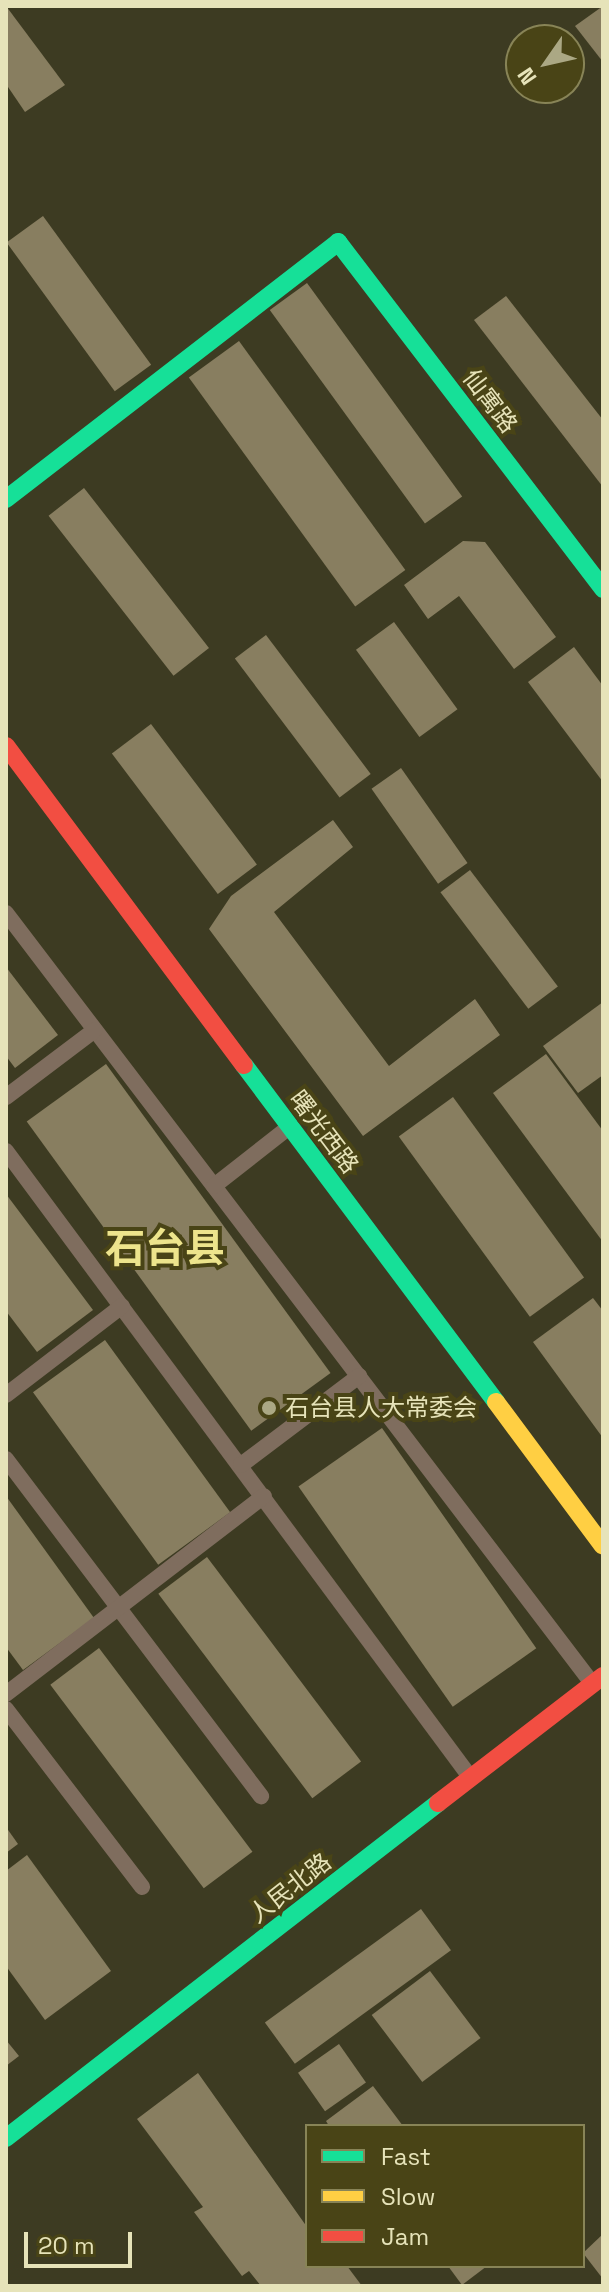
<!DOCTYPE html>
<html>
<head>
<meta charset="utf-8">
<style>
  body { margin:0 }
  #map { position:relative; width:609px; height:2292px; overflow:hidden; background:#3d3b22; font-family:"Space Grotesk","Noto Sans SC",sans-serif }
  div>[style] { position:absolute }
  .building>* { inset:0; background:#887e60; transform-origin:0 0 }
  .lane>* { height:16px; margin:-8px; padding:0 8px; transform-origin:8px; border-radius:8px; background:#7f6d5e }
  .fast>* { height:18px; margin:-9px; padding:0 9px; transform-origin:9px; border-radius:9px; background:#16e098 }
  .slow>* { height:18px; margin:-9px; padding:0 9px; transform-origin:9px; border-radius:9px; background:#ffcf43 }
  .jam>* { height:18px; margin:-9px; padding:0 9px; transform-origin:9px; border-radius:9px; background:#f24e42 }
  .dots>* { width:22px; height:22px; translate:-50% -50%; box-sizing:border-box; border:4px solid #494416; border-radius:50% }
  span { translate:-50% -50%; white-space:nowrap; text-align:center; line-height:1.15; -webkit-text-stroke:8px #494416; paint-order:stroke }
  .street-label { font-size:24px; color:#e6e3b9 }
  .poi-label { font-size:24px; color:#e6e3b9 }
  .left { translate:0 -50%; text-align:left }
  .town-label { font-size:40px; color:#ede48c; font-weight:700 }
  .frame { position:absolute; inset:0; border:8px solid #e6e3b9; pointer-events:none }
  .legend { position:absolute; left:305px; top:2124px; width:280px; height:144px; box-sizing:border-box; background:#494416; border:2px solid #888457; margin:0; padding:10px 14px; list-style:none; font-size:24px; color:#e6e3b9 }
  .legend li { display:flex; align-items:center; gap:16px; height:40px }
  .legend b { width:40px; border:2px solid #888457 }
  .north { position:absolute; left:505px; top:24px; width:80px; height:80px; box-sizing:border-box; background:#494416; border:2px solid #888457; border-radius:50%; rotate:236deg; font-size:22px; font-weight:700; line-height:32px; text-align:center; color:#e6e3b9 }
  .north::after { content:''; display:block; margin:auto; width:28px; height:36px; background:#aba884; clip-path:polygon(50% 0,100% 100%,50% 72%,0 100%) }
  .scale { position:absolute; left:24px; top:2232px; width:108px; height:36px; box-sizing:border-box; border:4px solid #e6e3b9; border-top:0; padding-left:10px; font-size:24px; line-height:28px; white-space:nowrap; color:#e6e3b9; -webkit-text-stroke:6px #494416; paint-order:stroke }
</style>
</head>
<body>
<div id="map">
  <div class="building">
    <i style="clip-path:polygon(6px 6px,65px 85px,25px 112px,6px 84px)"></i>
    <i style="clip-path:polygon(603px 6px,603px 62px,575px 26px)"></i>
    <i style="left:43px;top:216px;width:184px;height:45px;rotate:54deg"></i>
    <i style="left:307px;top:283px;width:264px;height:46px;rotate:54deg"></i>
    <i style="clip-path:polygon(506px 296px,603px 420px,603px 487px,474px 320px)"></i>
    <i style="left:239px;top:341px;width:283px;height:62px;rotate:54deg"></i>
    <i style="left:84px;top:488px;width:203px;height:45px;rotate:52deg"></i>
    <i style="clip-path:polygon(463px 541px,485px 542px,556px 637px,514px 669px,459px 596px,428px 619px,404px 585px)"></i>
    <i style="left:394px;top:622px;width:108px;height:47px;rotate:54deg"></i>
    <i style="left:266px;top:635px;width:174px;height:39px;rotate:53deg"></i>
    <i style="clip-path:polygon(574px 647px,603px 686px,603px 782px,528px 682px)"></i>
    <i style="left:151px;top:724px;width:176px;height:49px;rotate:53deg"></i>
    <i style="left:401px;top:768px;width:116px;height:36px;rotate:55deg"></i>
    <i style="clip-path:polygon(333px 820px,353px 847px,274px 912px,389px 1066px,475px 999px,500px 1035px,363px 1136px,209px 929px,231px 896px)"></i>
    <i style="left:470px;top:870px;width:146px;height:37px;rotate:53deg"></i>
    <i style="clip-path:polygon(6px 967px,58px 1035px,15px 1068px,6px 1056px)"></i>
    <i style="clip-path:polygon(603px 1002px,603px 1075px,578px 1093px,543px 1046px)"></i>
    <i style="clip-path:polygon(546px 1054px,603px 1131px,603px 1242px,493px 1093px)"></i>
    <i style="left:106px;top:1064px;width:382px;height:98px;rotate:54deg"></i>
    <i style="left:453px;top:1097px;width:223px;height:67px;rotate:54deg"></i>
    <i style="clip-path:polygon(6px 1194px,93px 1310px,37px 1352px,6px 1311px)"></i>
    <i style="clip-path:polygon(593px 1298px,603px 1311px,603px 1438px,533px 1342px)"></i>
    <i style="left:105px;top:1340px;width:213px;height:89px;rotate:54deg"></i>
    <i style="left:382px;top:1428px;width:269px;height:102px;rotate:55deg"></i>
    <i style="clip-path:polygon(6px 1496px,94px 1618px,23px 1670px,6px 1647px)"></i>
    <i style="left:207px;top:1557px;width:256px;height:61px;rotate:53deg"></i>
    <i style="left:99px;top:1648px;width:255px;height:61px;rotate:53deg"></i>
    <i style="clip-path:polygon(6px 1827px,18px 1844px,6px 1853px)"></i>
    <i style="clip-path:polygon(27px 1855px,111px 1971px,45px 2020px,6px 1966px,6px 1871px)"></i>
    <i style="left:421px;top:1909px;width:51px;height:193px;rotate:54deg"></i>
    <i style="left:430px;top:1971px;width:84px;height:73px;rotate:53deg"></i>
    <i style="clip-path:polygon(6px 2040px,19px 2056px,6px 2066px)"></i>
    <i style="left:339px;top:2044px;width:47px;height:50px;rotate:55deg"></i>
    <i style="clip-path:polygon(198px 2073px,307px 2227px,307px 2266px,347px 2266px,362px 2286px,261px 2286px,249px 2271px,242px 2276px,194px 2212px,203px 2207px,137px 2119px)"></i>
    <i style="clip-path:polygon(373px 2086px,403px 2126px,329px 2126px,326px 2121px)"></i>
    <i style="clip-path:polygon(603px 2234px,603px 2279px,583px 2253px)"></i>
    <i style="clip-path:polygon(448px 2266px,487px 2266px,462px 2285px)"></i>
  </div>
  <div class="lane">
    <i style="left:6px;top:913px;width:968px;rotate:52.73deg"></i>
    <i style="left:6px;top:1097px;width:111px;rotate:-37deg"></i>
    <i style="left:6px;top:1151px;width:779px;rotate:53.45deg"></i>
    <i style="left:214px;top:1186px;width:94px;rotate:-38.1deg"></i>
    <i style="left:6px;top:1395px;width:146px;rotate:-37.5deg"></i>
    <i style="left:6px;top:1459px;width:423px;rotate:52.9deg"></i>
    <i style="left:241px;top:1465px;width:148px;rotate:-37deg"></i>
    <i style="left:6px;top:1694px;width:325px;rotate:-37.5deg"></i>
    <i style="left:6px;top:1709px;width:224px;rotate:52.6deg"></i>
  </div>
  <div class="fast">
    <i style="left:6px;top:499px;width:420px;rotate:-37.7deg"></i>
    <i style="left:338px;top:242px;width:437px;rotate:52.6deg"></i>
    <i style="left:244px;top:1065px;width:421px;rotate:53.2deg"></i>
    <i style="left:6px;top:2138px;width:547px;rotate:-37.79deg"></i>
  </div>
  <div class="slow">
    <i style="left:496px;top:1402px;width:179px;rotate:53.4deg"></i>
  </div>
  <div class="jam">
    <i style="left:6px;top:746px;width:398px;rotate:53.3deg"></i>
    <i style="left:438px;top:1803px;width:208px;rotate:-37.6deg"></i>
  </div>
  <div class="dots">
    <i style="left:269px;top:1408px;background:#aba884"></i>
  </div>
  <div class="street-label">
    <span style="left:490px;top:401px;rotate:53deg">仙寓路</span>
    <span style="left:324px;top:1132px;rotate:53deg">曙光西路</span>
    <span style="left:290px;top:1888px;rotate:-38deg">人民北路</span>
  </div>
  <div class="poi-label">
    <span class="left" style="left:285px;top:1408px">石台县人大常委会</span>
  </div>
  <div class="town-label">
    <span style="left:165px;top:1249px">石台县</span>
  </div>
  <div class="frame"></div>
  <ul class="legend">
  <li><b style="height:10px;background:#16e098"></b>Fast</li>
  <li><b style="height:10px;background:#ffcf43"></b>Slow</li>
  <li><b style="height:10px;background:#f24e42"></b>Jam</li>
  </ul>
  <div class="north">N</div>
  <div class="scale">20 m</div>
</div>
</body>
</html>
